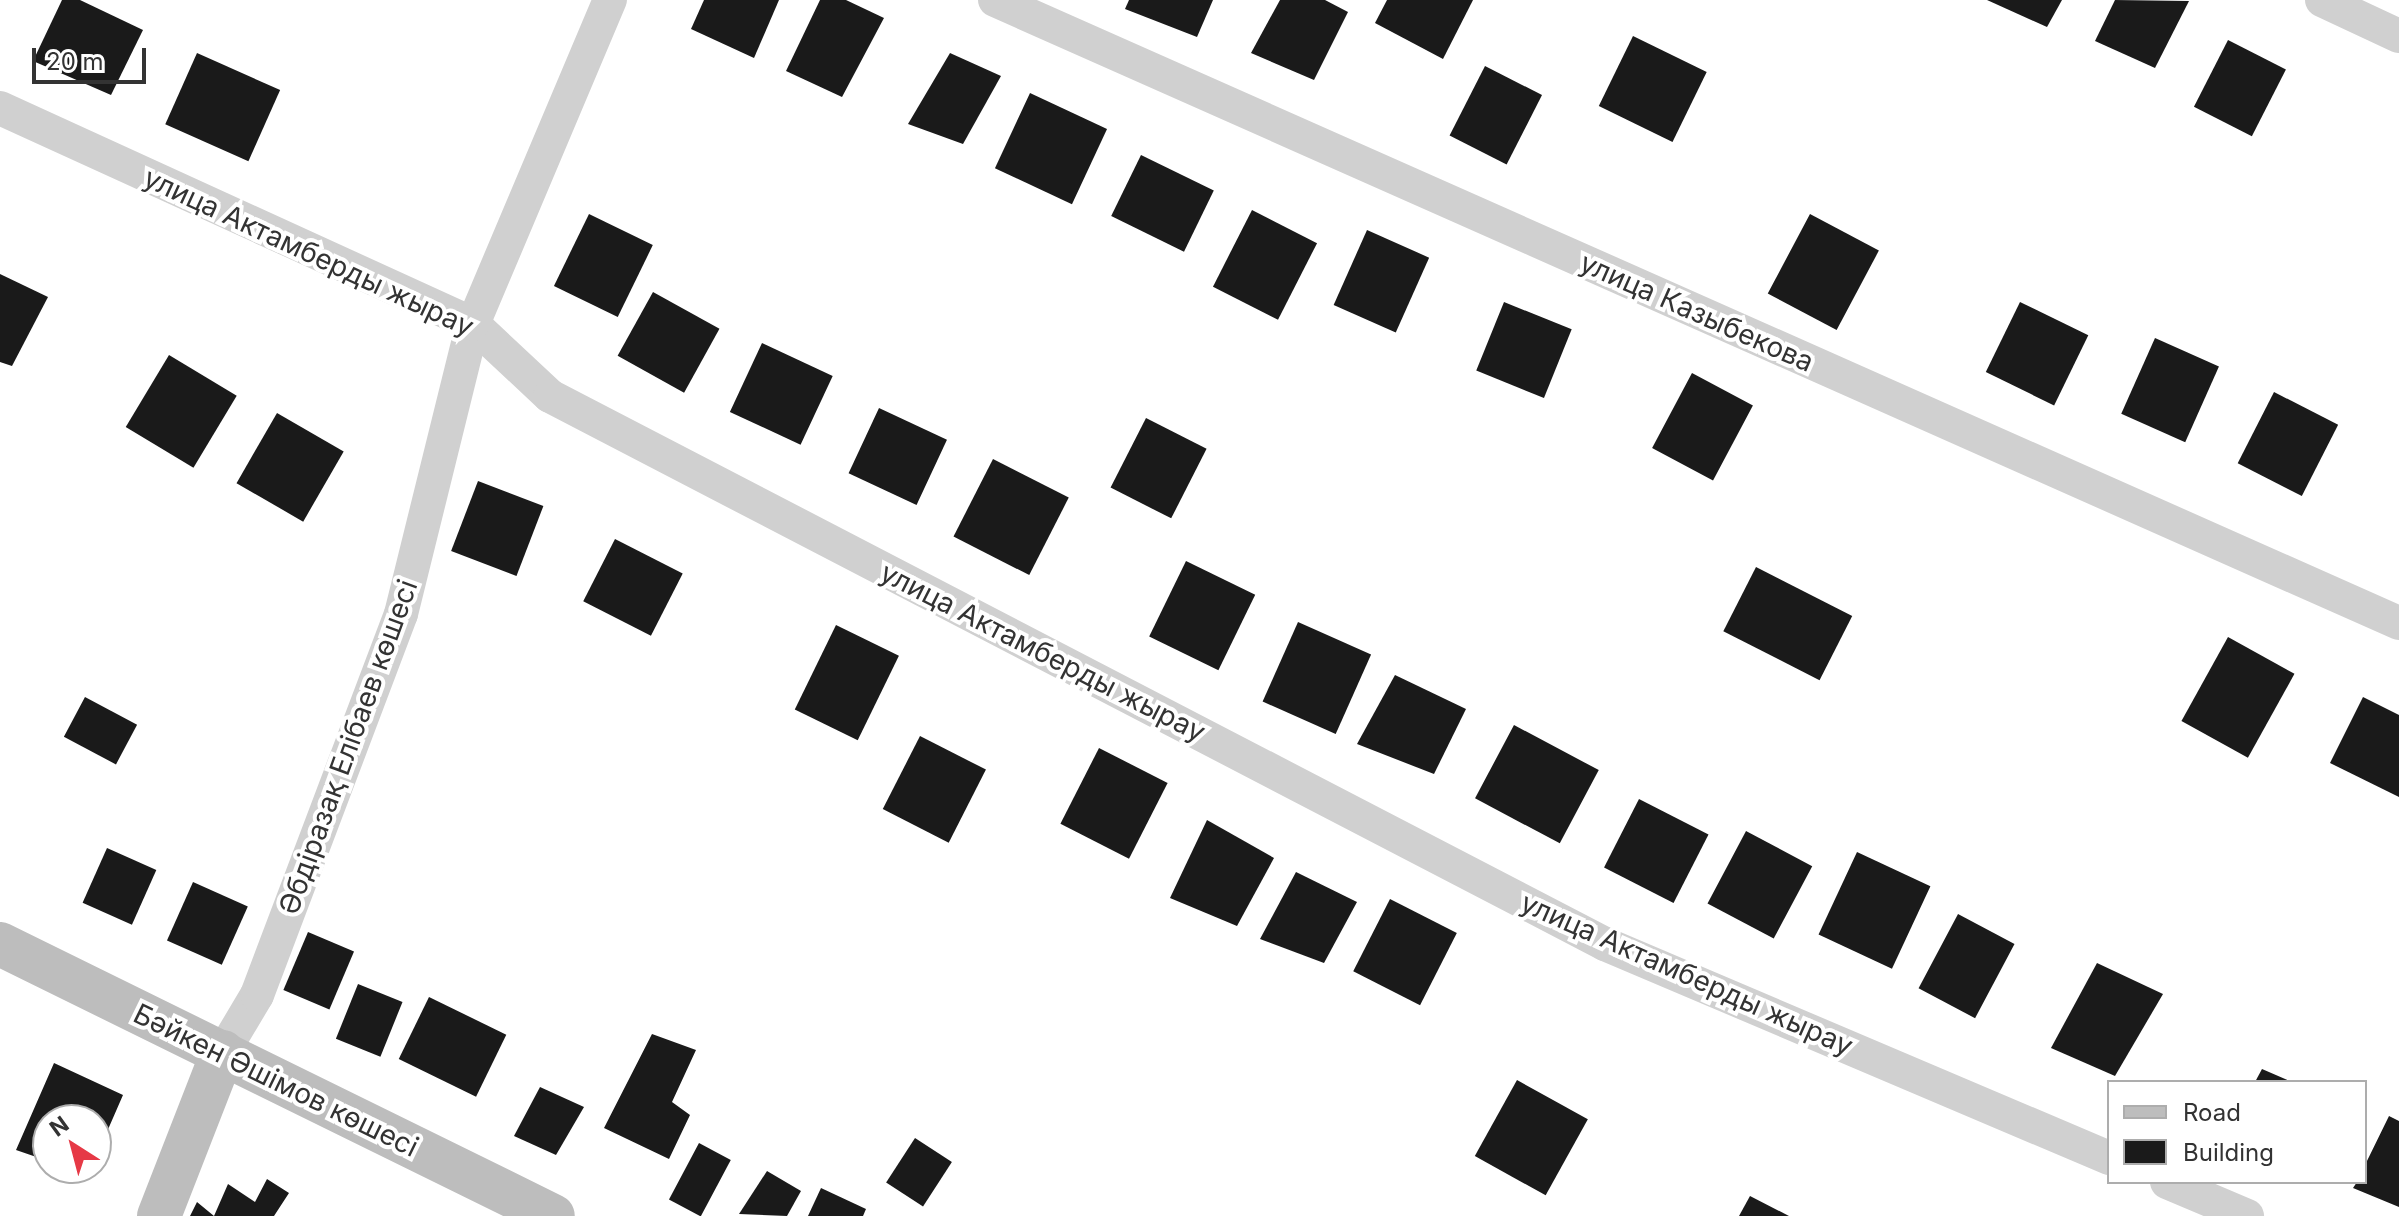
<!DOCTYPE html>
<html>
<head>
<meta charset="utf-8">
<style>
  body { margin:0 }
  #map { position:relative; width:2399px; height:1216px; overflow:hidden; background:#fff; font-family:Inter,sans-serif }
  div>[style] { position:absolute }
  .building>* { inset:0; background:#1a1a1a; transform-origin:0 0 }
  .street>* { height:34px; margin:-17px; padding:0 17px; transform-origin:17px; border-radius:17px; background:#d0d0d0 }
  .secondary>* { height:44px; margin:-22px; padding:0 22px; transform-origin:22px; border-radius:22px; background:#bdbdbd }
  span { translate:-50% -50%; white-space:nowrap; text-align:center; line-height:1.15; -webkit-text-stroke:8px #fff; paint-order:stroke }
  .street-label { font-size:28px; color:#333 }
  .legend { position:absolute; left:2107px; top:1080px; width:260px; height:104px; box-sizing:border-box; background:#fff; border:2px solid #adadad; margin:0; padding:10px 14px; list-style:none; font-size:24px; color:#333 }
  .legend li { display:flex; align-items:center; gap:16px; height:40px }
  .legend b { width:40px; border:2px solid #adadad }
  .north { position:absolute; left:32px; top:1104px; width:80px; height:80px; box-sizing:border-box; background:#fff; border:2px solid #adadad; border-radius:50%; rotate:324deg; font-size:22px; font-weight:700; line-height:32px; text-align:center; color:#333 }
  .north::after { content:''; display:block; margin:auto; width:28px; height:36px; background:#e63946; clip-path:polygon(50% 0,100% 100%,50% 72%,0 100%) }
  .scale { position:absolute; left:32px; top:48px; width:114px; height:36px; box-sizing:border-box; border:4px solid #333; border-top:0; padding-left:10px; font-size:24px; line-height:28px; white-space:nowrap; color:#333; -webkit-text-stroke:6px #fff; paint-order:stroke }
</style>
</head>
<body>
<div id="map">
  <div class="building">
    <i style="clip-path:polygon(62px 0,80px 0,143px 30px,111px 95px,33px 61px)"></i>
    <i style="clip-path:polygon(704px 0,779px 0,754px 58px,691px 29px)"></i>
    <i style="clip-path:polygon(820px 0,846px 0,884px 18px,842px 97px,786px 71px)"></i>
    <i style="clip-path:polygon(1129px 0,1213px 0,1197px 37px,1125px 9px)"></i>
    <i style="clip-path:polygon(1280px 0,1325px 0,1348px 12px,1314px 80px,1251px 53px)"></i>
    <i style="clip-path:polygon(1387px 0,1473px 0,1443px 59px,1375px 23px)"></i>
    <i style="clip-path:polygon(1987px 0,2062px 0,2047px 27px)"></i>
    <i style="clip-path:polygon(2115px 0,2189px 1px,2155px 68px,2095px 41px)"></i>
    <i style="left:1633px;top:36px;width:82px;height:78px;rotate:26deg"></i>
    <i style="left:2228px;top:40px;width:65px;height:75px;rotate:27deg"></i>
    <i style="left:197px;top:53px;width:91px;height:78px;rotate:24deg"></i>
    <i style="clip-path:polygon(950px 53px,1001px 76px,963px 144px,908px 124px)"></i>
    <i style="left:1485px;top:66px;width:64px;height:78px;rotate:27deg"></i>
    <i style="left:1030px;top:93px;width:85px;height:83px;rotate:25deg"></i>
    <i style="left:1141px;top:155px;width:81px;height:68px;rotate:26deg"></i>
    <i style="left:1252px;top:210px;width:73px;height:86px;rotate:27deg"></i>
    <i style="left:589px;top:214px;width:71px;height:80px;rotate:26deg"></i>
    <i style="left:1810px;top:214px;width:78px;height:90px;rotate:28deg"></i>
    <i style="left:1367px;top:230px;width:68px;height:82px;rotate:24deg"></i>
    <i style="clip-path:polygon(0 274px,48px 297px,12px 366px,0 362px)"></i>
    <i style="left:653px;top:292px;width:76px;height:73px;rotate:29deg"></i>
    <i style="left:1504px;top:302px;width:73px;height:74px;rotate:22deg"></i>
    <i style="left:2020px;top:302px;width:76px;height:78px;rotate:26deg"></i>
    <i style="left:2155px;top:338px;width:70px;height:83px;rotate:24deg"></i>
    <i style="left:762px;top:343px;width:78px;height:76px;rotate:25deg"></i>
    <i style="left:169px;top:355px;width:79px;height:84px;rotate:31deg"></i>
    <i style="left:1692px;top:373px;width:69px;height:85px;rotate:28deg"></i>
    <i style="left:2274px;top:392px;width:72px;height:80px;rotate:27deg"></i>
    <i style="left:879px;top:408px;width:75px;height:72px;rotate:25deg"></i>
    <i style="left:277px;top:413px;width:77px;height:81px;rotate:30deg"></i>
    <i style="left:1146px;top:418px;width:68px;height:78px;rotate:27deg"></i>
    <i style="left:993px;top:459px;width:85px;height:87px;rotate:27deg"></i>
    <i style="left:478px;top:481px;width:70px;height:75px;rotate:21deg"></i>
    <i style="left:615px;top:539px;width:76px;height:70px;rotate:27deg"></i>
    <i style="left:1186px;top:561px;width:77px;height:84px;rotate:26deg"></i>
    <i style="left:1756px;top:567px;width:108px;height:72px;rotate:27deg"></i>
    <i style="left:1298px;top:622px;width:80px;height:87px;rotate:24deg"></i>
    <i style="left:836px;top:625px;width:70px;height:94px;rotate:26deg"></i>
    <i style="left:2228px;top:637px;width:76px;height:96px;rotate:29deg"></i>
    <i style="clip-path:polygon(1395px 675px,1466px 709px,1434px 774px,1357px 744px)"></i>
    <i style="left:85px;top:697px;width:59px;height:45px;rotate:28deg"></i>
    <i style="clip-path:polygon(2363px 697px,2399px 715px,2399px 797px,2330px 763px)"></i>
    <i style="left:1514px;top:725px;width:96px;height:83px;rotate:28deg"></i>
    <i style="left:920px;top:736px;width:74px;height:82px;rotate:27deg"></i>
    <i style="left:1099px;top:748px;width:77px;height:85px;rotate:27deg"></i>
    <i style="left:1639px;top:799px;width:78px;height:77px;rotate:27deg"></i>
    <i style="clip-path:polygon(1207px 820px,1274px 858px,1237px 926px,1170px 898px)"></i>
    <i style="left:1746px;top:831px;width:75px;height:82px;rotate:28deg"></i>
    <i style="left:107px;top:848px;width:54px;height:60px;rotate:24deg"></i>
    <i style="left:1857px;top:852px;width:81px;height:91px;rotate:25deg"></i>
    <i style="clip-path:polygon(1296px 872px,1357px 902px,1324px 963px,1260px 939px)"></i>
    <i style="left:193px;top:882px;width:60px;height:64px;rotate:24deg"></i>
    <i style="left:1390px;top:899px;width:75px;height:81px;rotate:27deg"></i>
    <i style="left:1958px;top:914px;width:64px;height:84px;rotate:28deg"></i>
    <i style="left:308px;top:932px;width:50px;height:63px;rotate:23deg"></i>
    <i style="clip-path:polygon(2097px 963px,2163px 994px,2115px 1076px,2051px 1048px)"></i>
    <i style="left:358px;top:984px;width:48px;height:59px;rotate:22deg"></i>
    <i style="left:429px;top:997px;width:86px;height:69px;rotate:26deg"></i>
    <i style="clip-path:polygon(652px 1034px,696px 1050px,672px 1102px,690px 1115px,669px 1159px,604px 1128px)"></i>
    <i style="clip-path:polygon(54px 1063px,123px 1095px,96px 1157px,96px 1120px,48px 1120px,48px 1161px,16px 1150px)"></i>
    <i style="clip-path:polygon(2262px 1069px,2292px 1082px,2255px 1082px)"></i>
    <i style="left:1517px;top:1080px;width:81px;height:87px;rotate:29deg"></i>
    <i style="clip-path:polygon(540px 1087px,584px 1107px,556px 1155px,514px 1136px)"></i>
    <i style="clip-path:polygon(2389px 1116px,2399px 1121px,2399px 1207px,2353px 1188px,2357px 1182px,2365px 1182px,2365px 1165px)"></i>
    <i style="left:915px;top:1138px;width:44px;height:53px;rotate:33deg"></i>
    <i style="left:699px;top:1143px;width:36px;height:64px;rotate:28deg"></i>
    <i style="clip-path:polygon(767px 1171px,801px 1191px,787px 1216px,739px 1214px)"></i>
    <i style="clip-path:polygon(267px 1179px,289px 1193px,274px 1216px,190px 1216px,197px 1202px,214px 1216px,228px 1184px,255px 1202px)"></i>
    <i style="clip-path:polygon(821px 1188px,866px 1209px,863px 1216px,808px 1216px)"></i>
    <i style="clip-path:polygon(1750px 1196px,1789px 1216px,1739px 1216px)"></i>
  </div>
  <div class="street">
    <i style="left:995px;top:0;width:1536px;rotate:23.93deg"></i>
    <i style="left:2322px;top:0;width:85px;rotate:25.1deg"></i>
    <i style="left:0;top:108px;width:520px;rotate:24.54deg"></i>
    <i style="left:473px;top:324px;width:105px;rotate:43.1deg"></i>
    <i style="left:550px;top:396px;width:1189px;rotate:27.45deg"></i>
    <i style="left:1605px;top:944px;width:548px;rotate:23.01deg"></i>
    <i style="left:223px;top:1052px;width:66px;rotate:-59.2deg"></i>
    <i style="left:257px;top:995px;width:407px;rotate:-69.3deg"></i>
    <i style="left:401px;top:614px;width:299px;rotate:-76.1deg"></i>
    <i style="left:473px;top:324px;width:352px;rotate:-67.1deg"></i>
    <i style="left:2167px;top:1182px;width:87px;rotate:23deg"></i>
  </div>
  <div class="secondary">
    <i style="left:0;top:944px;width:616px;rotate:26.19deg"></i>
    <i style="left:159px;top:1216px;width:176px;rotate:-68.7deg"></i>
  </div>
  <div class="street-label">
    <span style="left:309px;top:252px;rotate:25deg">улица Актамберды жырау</span>
    <span style="left:1697px;top:312px;rotate:24deg">улица Казыбекова</span>
    <span style="left:1043px;top:652px;rotate:27deg">улица Актамберды жырау</span>
    <span style="left:348px;top:747px;rotate:-70deg">Әбдіразақ Елібаев көшесі</span>
    <span style="left:1687px;top:974px;rotate:24deg">улица Актамберды жырау</span>
    <span style="left:276px;top:1080px;rotate:26deg">Бәйкен Әшімов көшесі</span>
  </div>
  <ul class="legend">
  <li><b style="height:10px;background:#bdbdbd"></b>Road</li>
  <li><b style="height:22px;background:#1a1a1a"></b>Building</li>
  </ul>
  <div class="north">N</div>
  <div class="scale">20 m</div>
</div>
</body>
</html>
